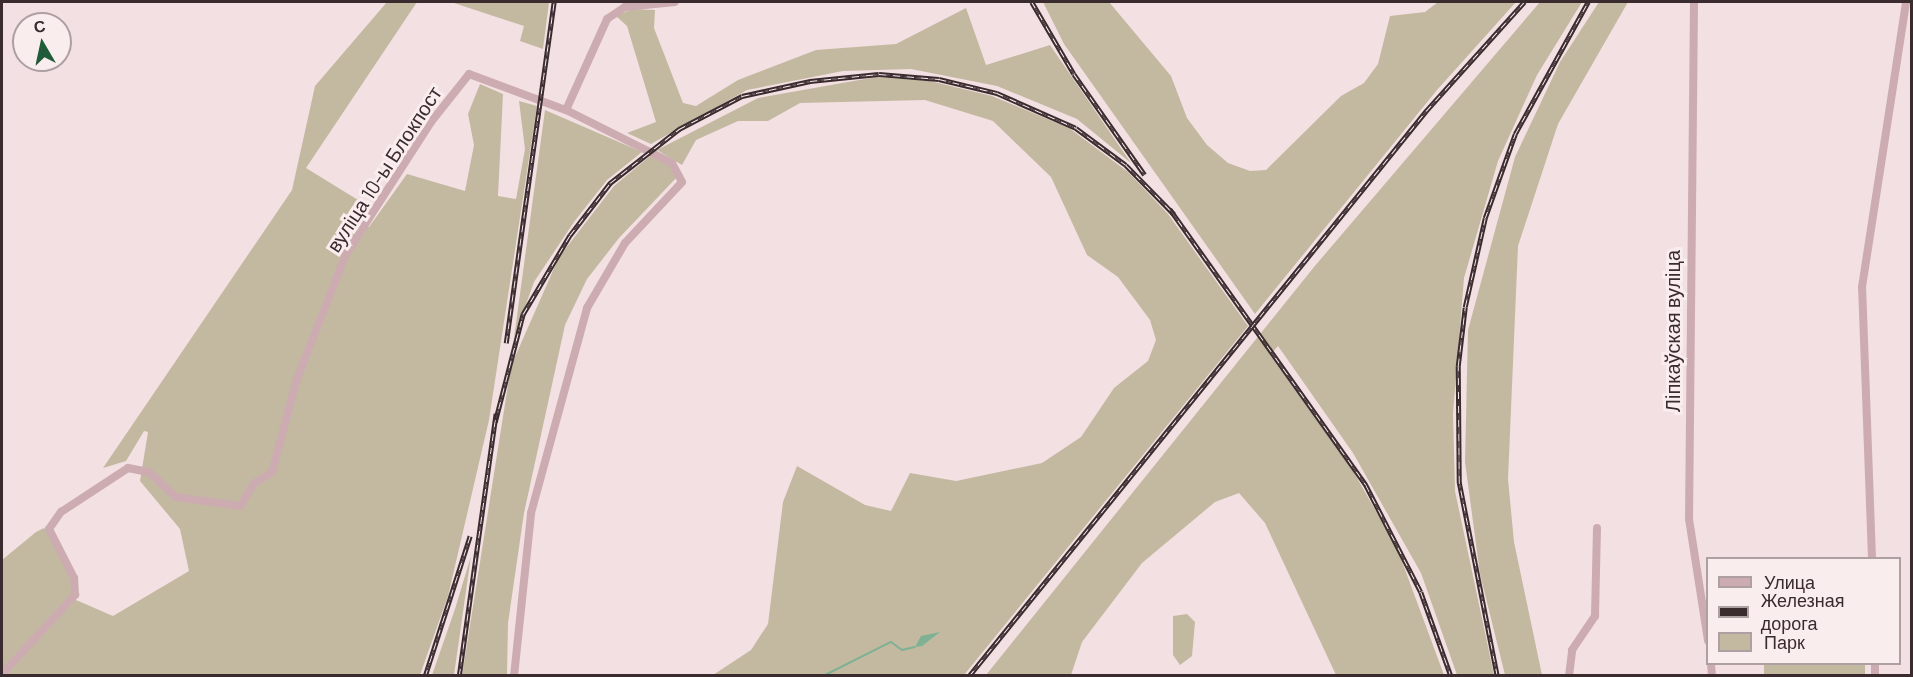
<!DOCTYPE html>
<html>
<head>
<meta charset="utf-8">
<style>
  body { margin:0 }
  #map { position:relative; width:1913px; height:677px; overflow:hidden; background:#f3e0e2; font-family:Barlow,sans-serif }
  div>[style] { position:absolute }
  .green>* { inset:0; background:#c3b9a0; transform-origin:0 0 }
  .water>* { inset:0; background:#7fb194 }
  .stream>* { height:2px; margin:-1px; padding:0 1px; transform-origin:1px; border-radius:1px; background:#7fb194 }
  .minor>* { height:8px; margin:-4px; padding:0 4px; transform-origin:4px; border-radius:4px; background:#ccacb1 }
  .rail>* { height:4.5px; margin-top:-2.25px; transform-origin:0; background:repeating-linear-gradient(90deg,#faedee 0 7px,#3a2b2f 0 14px); box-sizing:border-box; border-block:2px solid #3a2b2f }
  span { translate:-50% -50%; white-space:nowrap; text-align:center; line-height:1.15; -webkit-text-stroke:6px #faedee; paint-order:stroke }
  .street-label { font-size:20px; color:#3a2b2f }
  .frame { position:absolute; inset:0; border:3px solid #3a2b2f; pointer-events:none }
  .legend { position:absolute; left:1706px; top:557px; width:195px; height:108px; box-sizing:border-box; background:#faedee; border:2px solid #ad9fa2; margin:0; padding:8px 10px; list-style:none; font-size:18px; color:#3a2b2f }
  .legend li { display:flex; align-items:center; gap:12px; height:30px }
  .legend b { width:30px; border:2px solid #ad9fa2 }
  .north { position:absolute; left:12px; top:12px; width:60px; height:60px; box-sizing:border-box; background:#faedee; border:2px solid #ad9fa2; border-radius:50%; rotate:351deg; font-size:16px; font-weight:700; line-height:24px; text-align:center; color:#3a2b2f }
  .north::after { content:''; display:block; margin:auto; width:21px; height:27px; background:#205c3a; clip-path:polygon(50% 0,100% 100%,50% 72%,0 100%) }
</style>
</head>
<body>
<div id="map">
  <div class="green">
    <i style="clip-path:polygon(387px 2px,417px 2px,306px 168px,371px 208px,361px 223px,369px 227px,407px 174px,465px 191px,474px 145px,468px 114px,480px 84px,503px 94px,498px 196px,516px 199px,525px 149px,519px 101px,537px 106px,489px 420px,448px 596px,420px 675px,2px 676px,2px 560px,36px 532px,44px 528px,66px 564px,76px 600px,113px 616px,189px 571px,180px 529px,140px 481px,148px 432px,144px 431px,126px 461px,103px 468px,292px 190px,315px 86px)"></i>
    <i style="clip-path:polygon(451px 2px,549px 2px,543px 49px,520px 41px,524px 26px)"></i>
    <i style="clip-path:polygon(1043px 2px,1109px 2px,1171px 76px,1187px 118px,1207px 145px,1228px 163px,1250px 171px,1266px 170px,1341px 96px,1364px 83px,1378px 64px,1390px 16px,1425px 12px,1438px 2px,1516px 2px,1437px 90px,1255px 314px,1064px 44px)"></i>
    <i style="clip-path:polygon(1540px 2px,1582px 2px,1537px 75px,1498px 161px,1464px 278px,1453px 413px,1455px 491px,1494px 675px,1457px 675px,1421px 573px,1353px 453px,1278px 346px,1270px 355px,1353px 471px,1397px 548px,1444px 675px,1336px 675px,1265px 523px,1239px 493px,1215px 502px,1142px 563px,1082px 642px,1071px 675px,986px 675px,1314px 267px)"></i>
    <i style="clip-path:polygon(1599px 2px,1628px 2px,1558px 124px,1518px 246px,1508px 479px,1514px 542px,1542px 675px,1505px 675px,1480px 574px,1465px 462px,1468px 330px,1515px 157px,1560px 62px)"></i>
    <i style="clip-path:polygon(966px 8px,986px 65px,1050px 45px,1131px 163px,1077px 119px,997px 86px,911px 69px,843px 71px,747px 90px,651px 144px,627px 133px,656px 122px,627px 26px,616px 16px,632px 9px,655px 10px,654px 28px,683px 103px,696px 106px,738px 80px,816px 50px,896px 44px)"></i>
    <i style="clip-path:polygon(876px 77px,930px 81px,992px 96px,1069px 128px,1128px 172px,1168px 214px,1248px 326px,964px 675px,713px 675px,751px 650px,768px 624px,783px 502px,797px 466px,865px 505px,891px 511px,910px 473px,956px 481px,1042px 463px,1081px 437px,1114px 388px,1148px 361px,1156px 340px,1150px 320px,1118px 277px,1087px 255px,1051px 177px,993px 121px,925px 100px,800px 103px,768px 121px,738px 121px,696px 140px,682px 165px,657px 150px,758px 98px)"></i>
    <i style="clip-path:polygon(545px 110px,642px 152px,607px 180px,574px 222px,534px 282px,514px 338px)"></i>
    <i style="clip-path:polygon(650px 156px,674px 168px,678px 176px,619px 238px,587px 279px,565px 325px,524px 513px,508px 623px,507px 675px,462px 676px,511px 366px,559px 257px,614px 186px)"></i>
    <i style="clip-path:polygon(471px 556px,454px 675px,432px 675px,455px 609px)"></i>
    <i style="clip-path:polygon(1187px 614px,1195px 622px,1192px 656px,1180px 665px,1173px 655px,1173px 616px)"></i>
    <i style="left:1764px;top:664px;width:101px;height:11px"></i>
  </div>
  <div class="water">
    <i style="clip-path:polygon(940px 632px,922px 646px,915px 647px,921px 636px)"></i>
  </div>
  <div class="stream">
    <i style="left:823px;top:676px;width:76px;rotate:-26.6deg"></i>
    <i style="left:891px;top:642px;width:14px;rotate:36deg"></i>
    <i style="left:902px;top:650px;width:13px;rotate:-13deg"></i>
  </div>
  <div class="minor">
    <i style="left:1694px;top:2px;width:517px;rotate:90.55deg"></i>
    <i style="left:1689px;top:519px;width:123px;rotate:81.1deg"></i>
    <i style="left:1872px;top:558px;width:271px;rotate:-92.1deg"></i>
    <i style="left:1862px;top:287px;width:288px;rotate:-81.2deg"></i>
    <i style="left:1711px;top:664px;width:12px;rotate:85deg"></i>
    <i style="left:1875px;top:664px;width:12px;rotate:90deg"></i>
    <i style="left:2px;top:674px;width:108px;rotate:-47.3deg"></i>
    <i style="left:75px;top:595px;width:17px;rotate:-93deg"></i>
    <i style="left:74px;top:578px;width:55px;rotate:-117deg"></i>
    <i style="left:49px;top:529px;width:21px;rotate:-55deg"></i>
    <i style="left:61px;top:512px;width:80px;rotate:-33.3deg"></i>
    <i style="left:128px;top:468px;width:21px;rotate:11deg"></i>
    <i style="left:149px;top:472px;width:37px;rotate:43deg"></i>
    <i style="left:176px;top:497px;width:65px;rotate:8deg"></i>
    <i style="left:240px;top:506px;width:26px;rotate:-59deg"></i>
    <i style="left:253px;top:484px;width:22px;rotate:-32deg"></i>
    <i style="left:272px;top:472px;width:96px;rotate:-75deg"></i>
    <i style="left:297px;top:379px;width:134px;rotate:-68.6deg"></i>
    <i style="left:346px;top:254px;width:157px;rotate:-57.2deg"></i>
    <i style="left:431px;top:122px;width:61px;rotate:-51.6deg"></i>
    <i style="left:469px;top:74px;width:103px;rotate:20.4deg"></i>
    <i style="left:514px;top:676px;width:164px;rotate:-84deg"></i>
    <i style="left:531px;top:513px;width:213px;rotate:-74.7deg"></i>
    <i style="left:587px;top:308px;width:75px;rotate:-59.7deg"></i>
    <i style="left:625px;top:243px;width:83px;rotate:-46.9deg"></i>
    <i style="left:682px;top:182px;width:21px;rotate:-118deg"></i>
    <i style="left:672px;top:163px;width:119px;rotate:-153.4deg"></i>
    <i style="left:566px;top:110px;width:100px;rotate:-65.7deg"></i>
    <i style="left:607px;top:19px;width:22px;rotate:-34deg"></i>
    <i style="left:625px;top:7px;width:50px;rotate:-5.7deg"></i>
    <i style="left:1569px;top:676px;width:26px;rotate:-83deg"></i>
    <i style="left:1572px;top:650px;width:41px;rotate:-55.9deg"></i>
    <i style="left:1595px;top:616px;width:88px;rotate:-88.7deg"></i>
  </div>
  <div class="rail">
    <i style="left:1032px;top:2px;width:83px;rotate:59.7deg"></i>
    <i style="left:1074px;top:74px;width:123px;rotate:54.9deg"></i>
    <i style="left:1170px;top:209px;width:339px;rotate:54.6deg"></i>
    <i style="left:1366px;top:485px;width:120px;rotate:62.8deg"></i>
    <i style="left:1421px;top:592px;width:89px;rotate:70.3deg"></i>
    <i style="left:506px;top:343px;width:344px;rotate:-82deg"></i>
    <i style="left:495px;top:422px;width:112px;rotate:-75.5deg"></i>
    <i style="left:523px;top:314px;width:92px;rotate:-59.3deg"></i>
    <i style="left:570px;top:235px;width:66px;rotate:-52.4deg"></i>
    <i style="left:610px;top:183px;width:88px;rotate:-38deg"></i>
    <i style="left:679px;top:129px;width:71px;rotate:-27.6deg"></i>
    <i style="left:742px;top:96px;width:70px;rotate:-12.4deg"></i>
    <i style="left:810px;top:81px;width:69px;rotate:-5.8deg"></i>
    <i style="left:879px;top:74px;width:60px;rotate:4.8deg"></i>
    <i style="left:939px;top:79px;width:60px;rotate:13.6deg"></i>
    <i style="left:997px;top:93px;width:86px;rotate:23.9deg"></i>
    <i style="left:1076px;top:128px;width:62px;rotate:36.5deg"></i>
    <i style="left:1126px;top:165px;width:69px;rotate:45.6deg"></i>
    <i style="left:425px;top:676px;width:147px;rotate:-72.2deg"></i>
    <i style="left:459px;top:676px;width:265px;rotate:-82deg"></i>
    <i style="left:969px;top:676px;width:727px;rotate:-51.03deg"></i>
    <i style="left:1426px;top:111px;width:147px;rotate:-48deg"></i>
    <i style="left:1497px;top:676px;width:197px;rotate:-101.1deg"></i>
    <i style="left:1459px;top:483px;width:117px;rotate:-90.5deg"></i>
    <i style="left:1458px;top:366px;width:59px;rotate:-83.2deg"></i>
    <i style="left:1465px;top:307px;width:91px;rotate:-77.3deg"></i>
    <i style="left:1485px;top:218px;width:89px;rotate:-70.3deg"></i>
    <i style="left:1515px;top:134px;width:151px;rotate:-61.1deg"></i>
  </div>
  <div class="street-label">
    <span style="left:384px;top:169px;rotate:-57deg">вуліца 10-ы Блокпост</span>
    <span style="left:1672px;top:331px;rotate:-90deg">Ліпкаўская вуліца</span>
  </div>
  <div class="frame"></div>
  <ul class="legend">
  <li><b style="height:8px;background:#ccacb1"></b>Улица</li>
  <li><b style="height:8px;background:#3a2b2f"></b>Железная дорога</li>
  <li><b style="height:16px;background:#c3b9a0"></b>Парк</li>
  </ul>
  <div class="north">С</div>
</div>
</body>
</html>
